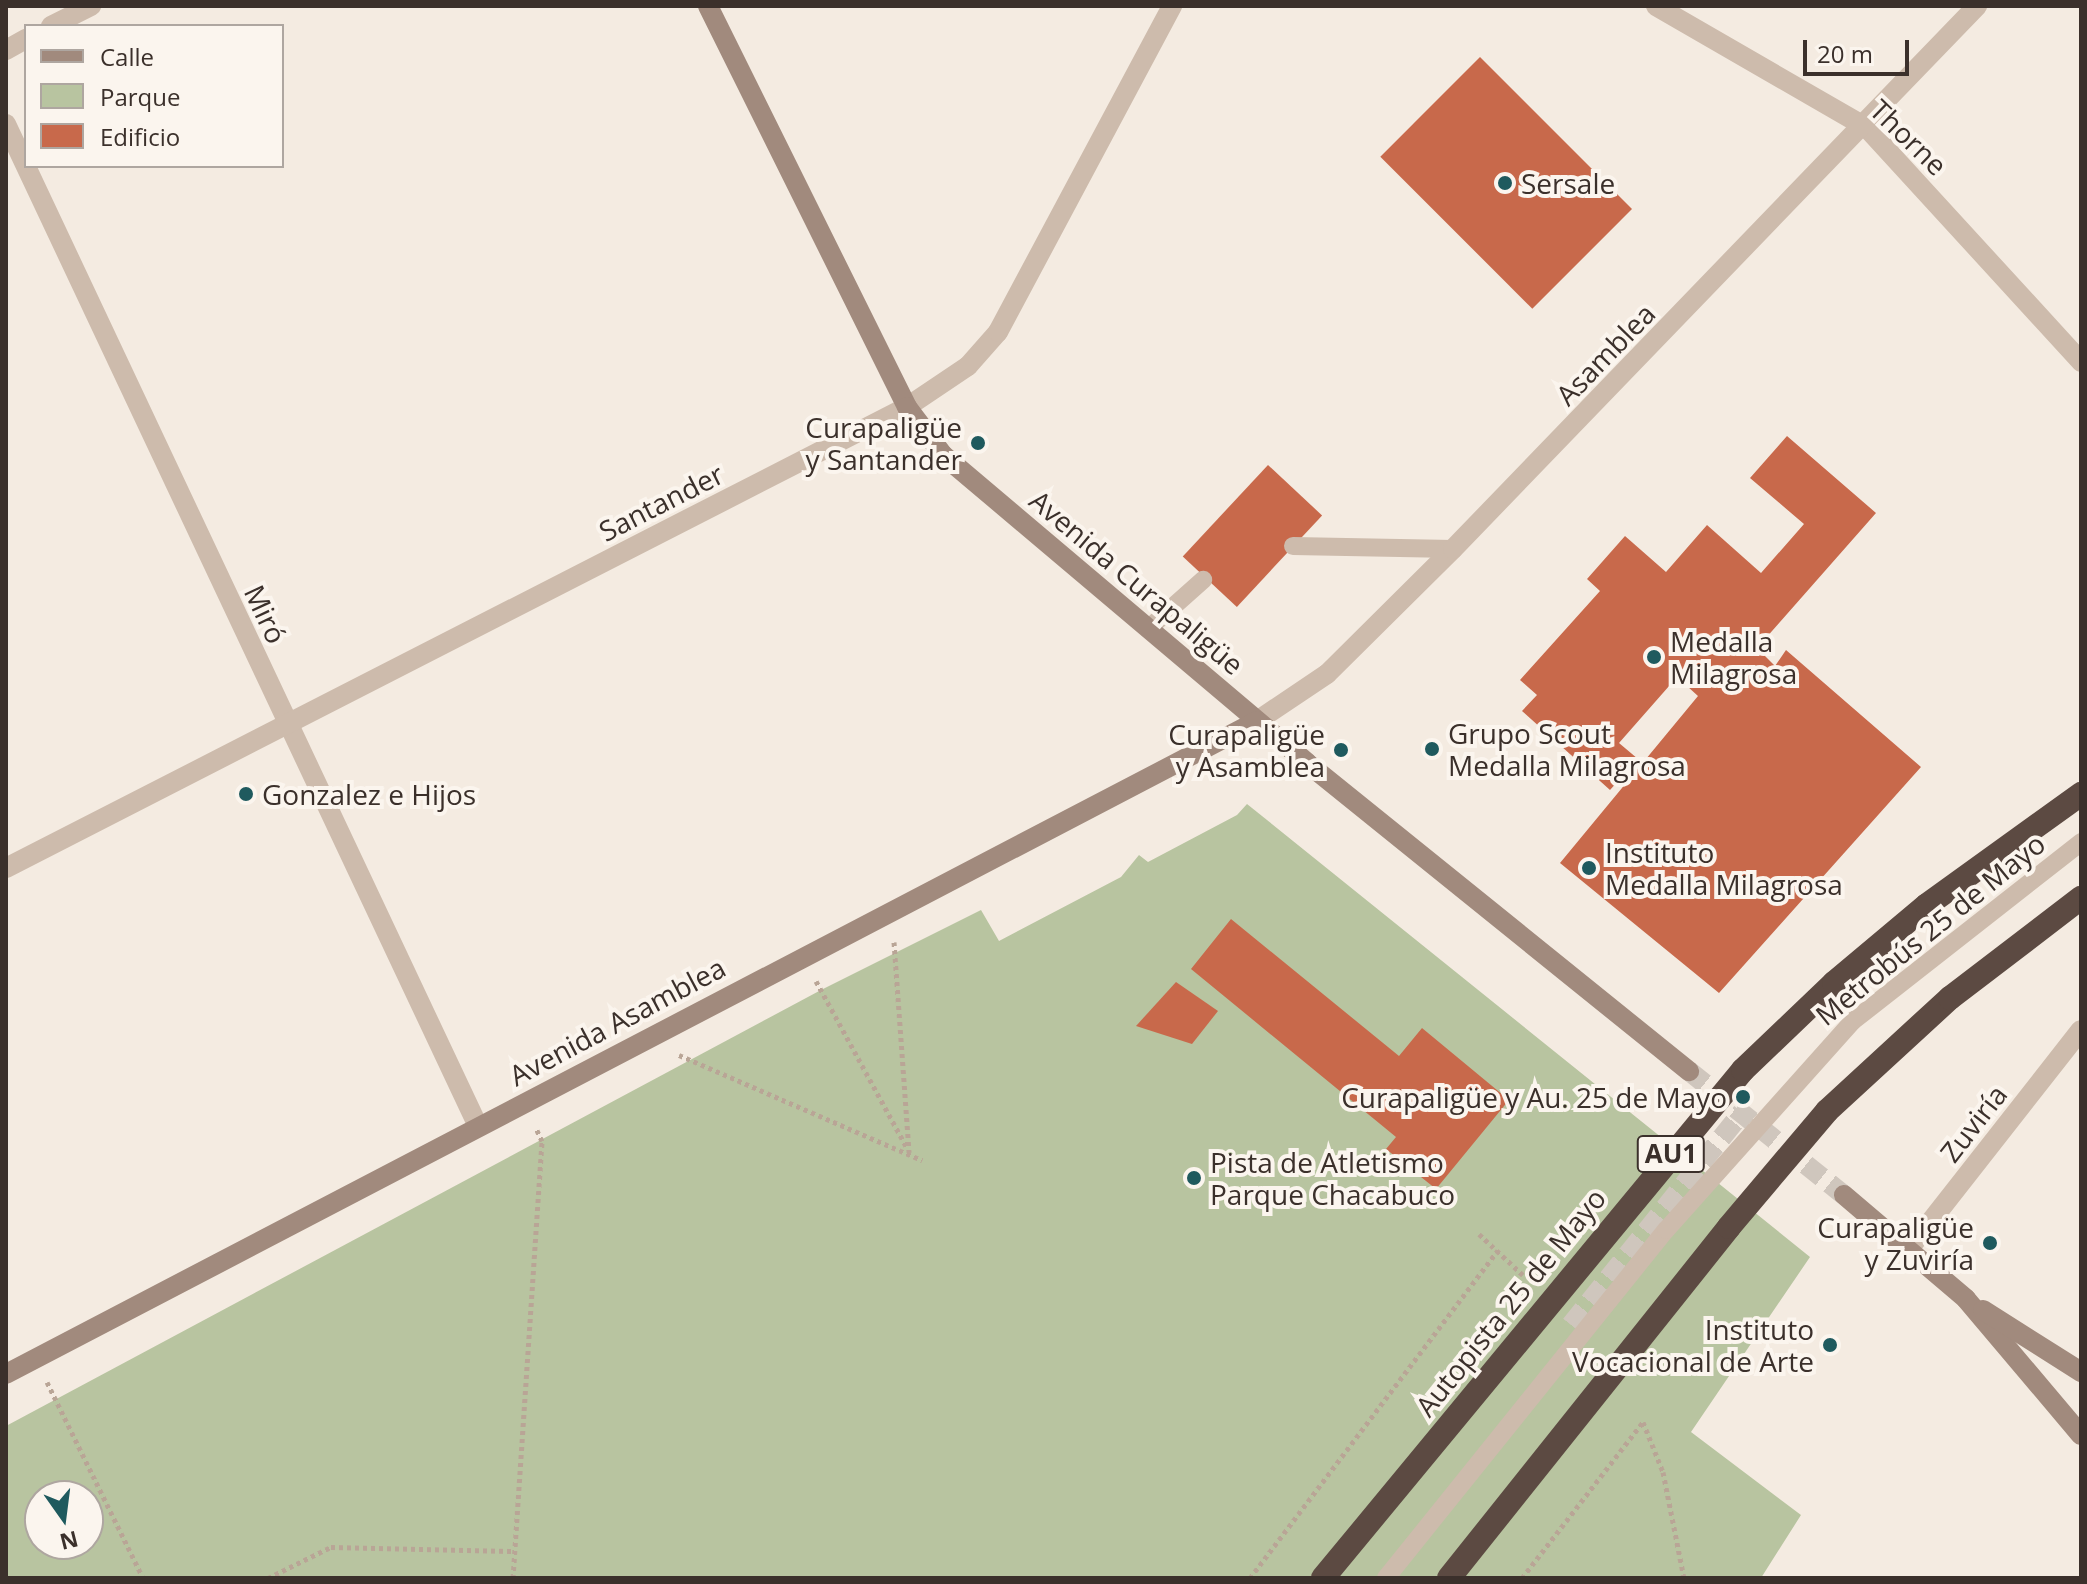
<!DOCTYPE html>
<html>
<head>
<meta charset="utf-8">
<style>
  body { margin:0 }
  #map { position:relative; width:2087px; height:1584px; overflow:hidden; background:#f4ebe1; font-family:"Open Sans",sans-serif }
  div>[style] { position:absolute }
  .green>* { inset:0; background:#b8c4a0 }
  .building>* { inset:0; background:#c8694b; transform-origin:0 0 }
  .street-tunnel>* { height:20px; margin-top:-10px; transform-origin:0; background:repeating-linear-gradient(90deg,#cfc6bd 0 20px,transparent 0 30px) }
  .secondary-tunnel>* { height:20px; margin-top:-10px; transform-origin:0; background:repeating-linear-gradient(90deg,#cfc6bd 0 20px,transparent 0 30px) }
  .path>* { height:5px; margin-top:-2.5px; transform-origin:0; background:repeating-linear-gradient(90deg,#b9a596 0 4px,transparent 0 8px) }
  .lane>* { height:18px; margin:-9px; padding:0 9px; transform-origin:9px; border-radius:9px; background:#cdbbac }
  .street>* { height:20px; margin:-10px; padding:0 10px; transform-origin:10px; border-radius:10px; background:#cdbbac }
  .secondary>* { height:20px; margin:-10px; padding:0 10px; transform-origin:10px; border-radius:10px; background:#a18a7d }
  .lane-bridge>* { height:18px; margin:-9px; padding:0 9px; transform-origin:9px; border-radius:9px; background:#cdbbac }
  .highway-bridge>* { height:24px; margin:-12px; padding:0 12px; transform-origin:12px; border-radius:12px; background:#5c4a42 }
  .dots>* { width:22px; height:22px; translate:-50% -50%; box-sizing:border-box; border:4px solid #fbf5ee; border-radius:50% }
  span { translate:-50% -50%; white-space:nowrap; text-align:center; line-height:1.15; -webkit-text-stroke:8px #fbf5ee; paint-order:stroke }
  .shield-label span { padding:2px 6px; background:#fbf5ee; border:2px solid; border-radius:6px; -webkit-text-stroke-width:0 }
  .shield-label { font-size:26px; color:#3b302b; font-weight:700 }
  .street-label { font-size:28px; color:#3b302b }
  .poi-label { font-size:28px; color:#3b302b }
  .left { translate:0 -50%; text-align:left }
  .right { translate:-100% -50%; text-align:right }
  .frame { position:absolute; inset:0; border:8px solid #3b302b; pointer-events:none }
  .legend { position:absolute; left:24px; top:24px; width:260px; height:144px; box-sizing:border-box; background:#fbf5ee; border:2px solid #aea6a0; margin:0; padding:10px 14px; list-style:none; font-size:24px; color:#3b302b }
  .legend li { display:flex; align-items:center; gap:16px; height:40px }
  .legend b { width:40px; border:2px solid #aea6a0 }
  .north { position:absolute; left:24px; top:1480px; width:80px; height:80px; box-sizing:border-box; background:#fbf5ee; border:2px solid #aea6a0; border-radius:50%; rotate:166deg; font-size:22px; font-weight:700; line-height:32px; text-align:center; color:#3b302b }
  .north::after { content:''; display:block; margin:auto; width:28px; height:36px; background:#1f5a5e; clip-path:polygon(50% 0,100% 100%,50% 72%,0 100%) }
  .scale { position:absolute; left:1803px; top:40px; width:106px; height:36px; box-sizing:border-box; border:4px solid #3b302b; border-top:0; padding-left:10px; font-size:24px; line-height:28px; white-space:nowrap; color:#3b302b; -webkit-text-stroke:6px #fbf5ee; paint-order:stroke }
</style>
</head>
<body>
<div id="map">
  <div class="green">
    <i style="clip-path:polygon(evenodd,1247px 804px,1810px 1257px,1691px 1432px,1801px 1515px,1761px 1578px,6px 1578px,6px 1426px,821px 990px,981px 910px,999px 941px,1121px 877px,1139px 855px,1148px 862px,1237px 815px,1247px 804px,40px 1496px,88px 1496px,88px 1544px,40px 1544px,40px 1496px)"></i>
  </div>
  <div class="building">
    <i style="left:1480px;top:57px;width:215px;height:141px;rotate:45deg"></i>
    <i style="clip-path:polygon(1787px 436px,1876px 513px,1757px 648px,1775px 666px,1786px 650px,1921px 767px,1719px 993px,1560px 863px,1698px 696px,1677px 677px,1619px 743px,1638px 759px,1610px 790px,1522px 711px,1537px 695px,1520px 680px,1600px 591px,1587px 579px,1625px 536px,1666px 572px,1707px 525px,1761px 573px,1804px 524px,1750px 478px)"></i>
    <i style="left:1268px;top:465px;width:74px;height:125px;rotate:43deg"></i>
    <i style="clip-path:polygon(1231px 919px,1399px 1056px,1422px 1028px,1509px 1100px,1436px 1189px,1386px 1149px,1396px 1137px,1191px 969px)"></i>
    <i style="clip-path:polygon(1176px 982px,1218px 1011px,1192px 1044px,1136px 1026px)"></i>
  </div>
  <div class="street-tunnel">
    <i style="left:1571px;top:1325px;width:273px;rotate:-51.2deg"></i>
  </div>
  <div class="secondary-tunnel">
    <i style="left:1689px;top:1071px;width:198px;rotate:38.7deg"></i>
  </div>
  <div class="path">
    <i style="left:894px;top:942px;width:211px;rotate:85.9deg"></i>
    <i style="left:816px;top:981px;width:190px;rotate:61.4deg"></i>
    <i style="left:679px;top:1055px;width:265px;rotate:23.4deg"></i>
    <i style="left:1479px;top:1234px;width:60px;rotate:43deg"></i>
    <i style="left:47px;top:1382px;width:218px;rotate:63.9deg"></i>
    <i style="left:268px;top:1578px;width:70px;rotate:-26.2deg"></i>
    <i style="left:331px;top:1547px;width:181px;rotate:1.3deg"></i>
    <i style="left:513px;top:1578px;width:438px;rotate:-86.2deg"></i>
    <i style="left:542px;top:1141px;width:14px;rotate:-115deg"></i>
    <i style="left:1250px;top:1578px;width:411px;rotate:-52.9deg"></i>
    <i style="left:1522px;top:1578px;width:197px;rotate:-52.2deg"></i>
    <i style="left:1643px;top:1422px;width:54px;rotate:68.2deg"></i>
    <i style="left:1663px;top:1472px;width:108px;rotate:78.8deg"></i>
  </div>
  <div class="lane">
    <i style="left:1293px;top:546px;width:160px;rotate:1.1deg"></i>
    <i style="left:1148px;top:629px;width:74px;rotate:-41.7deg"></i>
  </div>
  <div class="street">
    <i style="left:1656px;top:6px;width:242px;rotate:30deg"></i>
    <i style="left:1866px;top:127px;width:319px;rotate:47.5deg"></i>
    <i style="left:51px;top:26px;width:45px;rotate:-26.6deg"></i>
    <i style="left:6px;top:50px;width:23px;rotate:-29deg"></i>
    <i style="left:6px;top:124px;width:1108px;rotate:64.78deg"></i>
    <i style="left:1257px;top:721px;width:84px;rotate:-33.9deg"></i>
    <i style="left:1327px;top:674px;width:177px;rotate:-44.8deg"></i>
    <i style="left:1453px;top:549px;width:755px;rotate:-46.02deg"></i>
    <i style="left:6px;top:868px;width:1012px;rotate:-27.1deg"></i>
    <i style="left:907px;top:407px;width:73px;rotate:-33.9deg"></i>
    <i style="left:968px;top:366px;width:45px;rotate:-48.6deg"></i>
    <i style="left:998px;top:332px;width:370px;rotate:-61.9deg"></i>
    <i style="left:1909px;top:1249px;width:278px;rotate:-51.9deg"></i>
  </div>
  <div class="secondary">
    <i style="left:708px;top:6px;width:448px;rotate:63.6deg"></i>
    <i style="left:907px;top:407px;width:60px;rotate:53.1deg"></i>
    <i style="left:943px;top:455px;width:477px;rotate:40.2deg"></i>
    <i style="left:1307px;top:763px;width:491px;rotate:38.9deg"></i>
    <i style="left:1844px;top:1195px;width:160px;rotate:40.4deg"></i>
    <i style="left:1966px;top:1299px;width:178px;rotate:49.8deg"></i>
    <i style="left:1983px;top:1310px;width:116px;rotate:32.3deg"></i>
    <i style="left:6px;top:1374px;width:1411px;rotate:-27.56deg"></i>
  </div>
  <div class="lane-bridge">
    <i style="left:1386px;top:1578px;width:447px;rotate:-51.2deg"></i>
    <i style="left:1666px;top:1230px;width:280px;rotate:-48.2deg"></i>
    <i style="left:1853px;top:1021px;width:290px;rotate:-38.1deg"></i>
  </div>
  <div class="highway-bridge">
    <i style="left:1323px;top:1578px;width:659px;rotate:-50.42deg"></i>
    <i style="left:1743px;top:1070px;width:126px;rotate:-43.7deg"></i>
    <i style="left:1834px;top:983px;width:121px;rotate:-40deg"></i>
    <i style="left:1927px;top:905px;width:190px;rotate:-35.8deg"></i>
    <i style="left:1449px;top:1578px;width:449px;rotate:-51.4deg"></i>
    <i style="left:1729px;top:1227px;width:152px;rotate:-49.8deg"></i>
    <i style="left:1827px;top:1111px;width:167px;rotate:-42.6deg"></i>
    <i style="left:1950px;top:998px;width:165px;rotate:-37.4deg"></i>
  </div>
  <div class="dots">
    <i style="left:1505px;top:183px;background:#1f5a5e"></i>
    <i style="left:978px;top:443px;background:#1f5a5e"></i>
    <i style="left:1654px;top:657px;background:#1f5a5e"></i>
    <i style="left:1432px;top:749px;background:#1f5a5e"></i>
    <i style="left:1341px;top:750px;background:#1f5a5e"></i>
    <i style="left:246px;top:794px;background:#1f5a5e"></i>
    <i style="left:1589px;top:868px;background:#1f5a5e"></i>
    <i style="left:1743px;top:1097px;background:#1f5a5e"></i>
    <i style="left:1194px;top:1178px;background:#1f5a5e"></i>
    <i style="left:1990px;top:1243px;background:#1f5a5e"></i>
    <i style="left:1830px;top:1345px;background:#1f5a5e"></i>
  </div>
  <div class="shield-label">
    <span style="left:1671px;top:1154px">AU1</span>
  </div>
  <div class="street-label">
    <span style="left:1909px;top:137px;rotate:44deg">Thorne</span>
    <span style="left:1605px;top:354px;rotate:-46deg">Asamblea</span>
    <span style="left:661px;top:502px;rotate:-27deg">Santander</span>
    <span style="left:1137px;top:582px;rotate:40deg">Avenida Curapaligüe</span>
    <span style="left:266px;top:614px;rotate:65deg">Miró</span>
    <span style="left:1930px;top:929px;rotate:-39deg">Metrobús 25 de Mayo</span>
    <span style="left:617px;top:1021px;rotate:-28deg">Avenida Asamblea</span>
    <span style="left:1973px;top:1123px;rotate:-52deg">Zuviría</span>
    <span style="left:1510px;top:1302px;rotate:-51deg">Autopista 25 de Mayo</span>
  </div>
  <div class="poi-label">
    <span class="left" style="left:1521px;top:183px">Sersale</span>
    <span class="right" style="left:962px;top:443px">Curapaligüe<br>y Santander</span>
    <span class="left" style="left:1670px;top:657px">Medalla<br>Milagrosa</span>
    <span class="left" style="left:1448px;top:749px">Grupo Scout<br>Medalla Milagrosa</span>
    <span class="right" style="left:1325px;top:750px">Curapaligüe<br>y Asamblea</span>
    <span class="left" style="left:262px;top:794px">Gonzalez e Hijos</span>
    <span class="left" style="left:1605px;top:868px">Instituto<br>Medalla Milagrosa</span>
    <span class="right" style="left:1727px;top:1097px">Curapaligüe y Au. 25 de Mayo</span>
    <span class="left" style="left:1210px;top:1178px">Pista de Atletismo<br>Parque Chacabuco</span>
    <span class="right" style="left:1974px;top:1243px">Curapaligüe<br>y Zuviría</span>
    <span class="right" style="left:1814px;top:1345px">Instituto<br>Vocacional de Arte</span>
  </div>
  <div class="frame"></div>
  <ul class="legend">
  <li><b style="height:10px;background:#a18a7d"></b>Calle</li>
  <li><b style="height:22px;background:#b8c4a0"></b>Parque</li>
  <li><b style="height:22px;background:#c8694b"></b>Edificio</li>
  </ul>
  <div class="north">N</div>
  <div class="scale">20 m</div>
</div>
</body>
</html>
